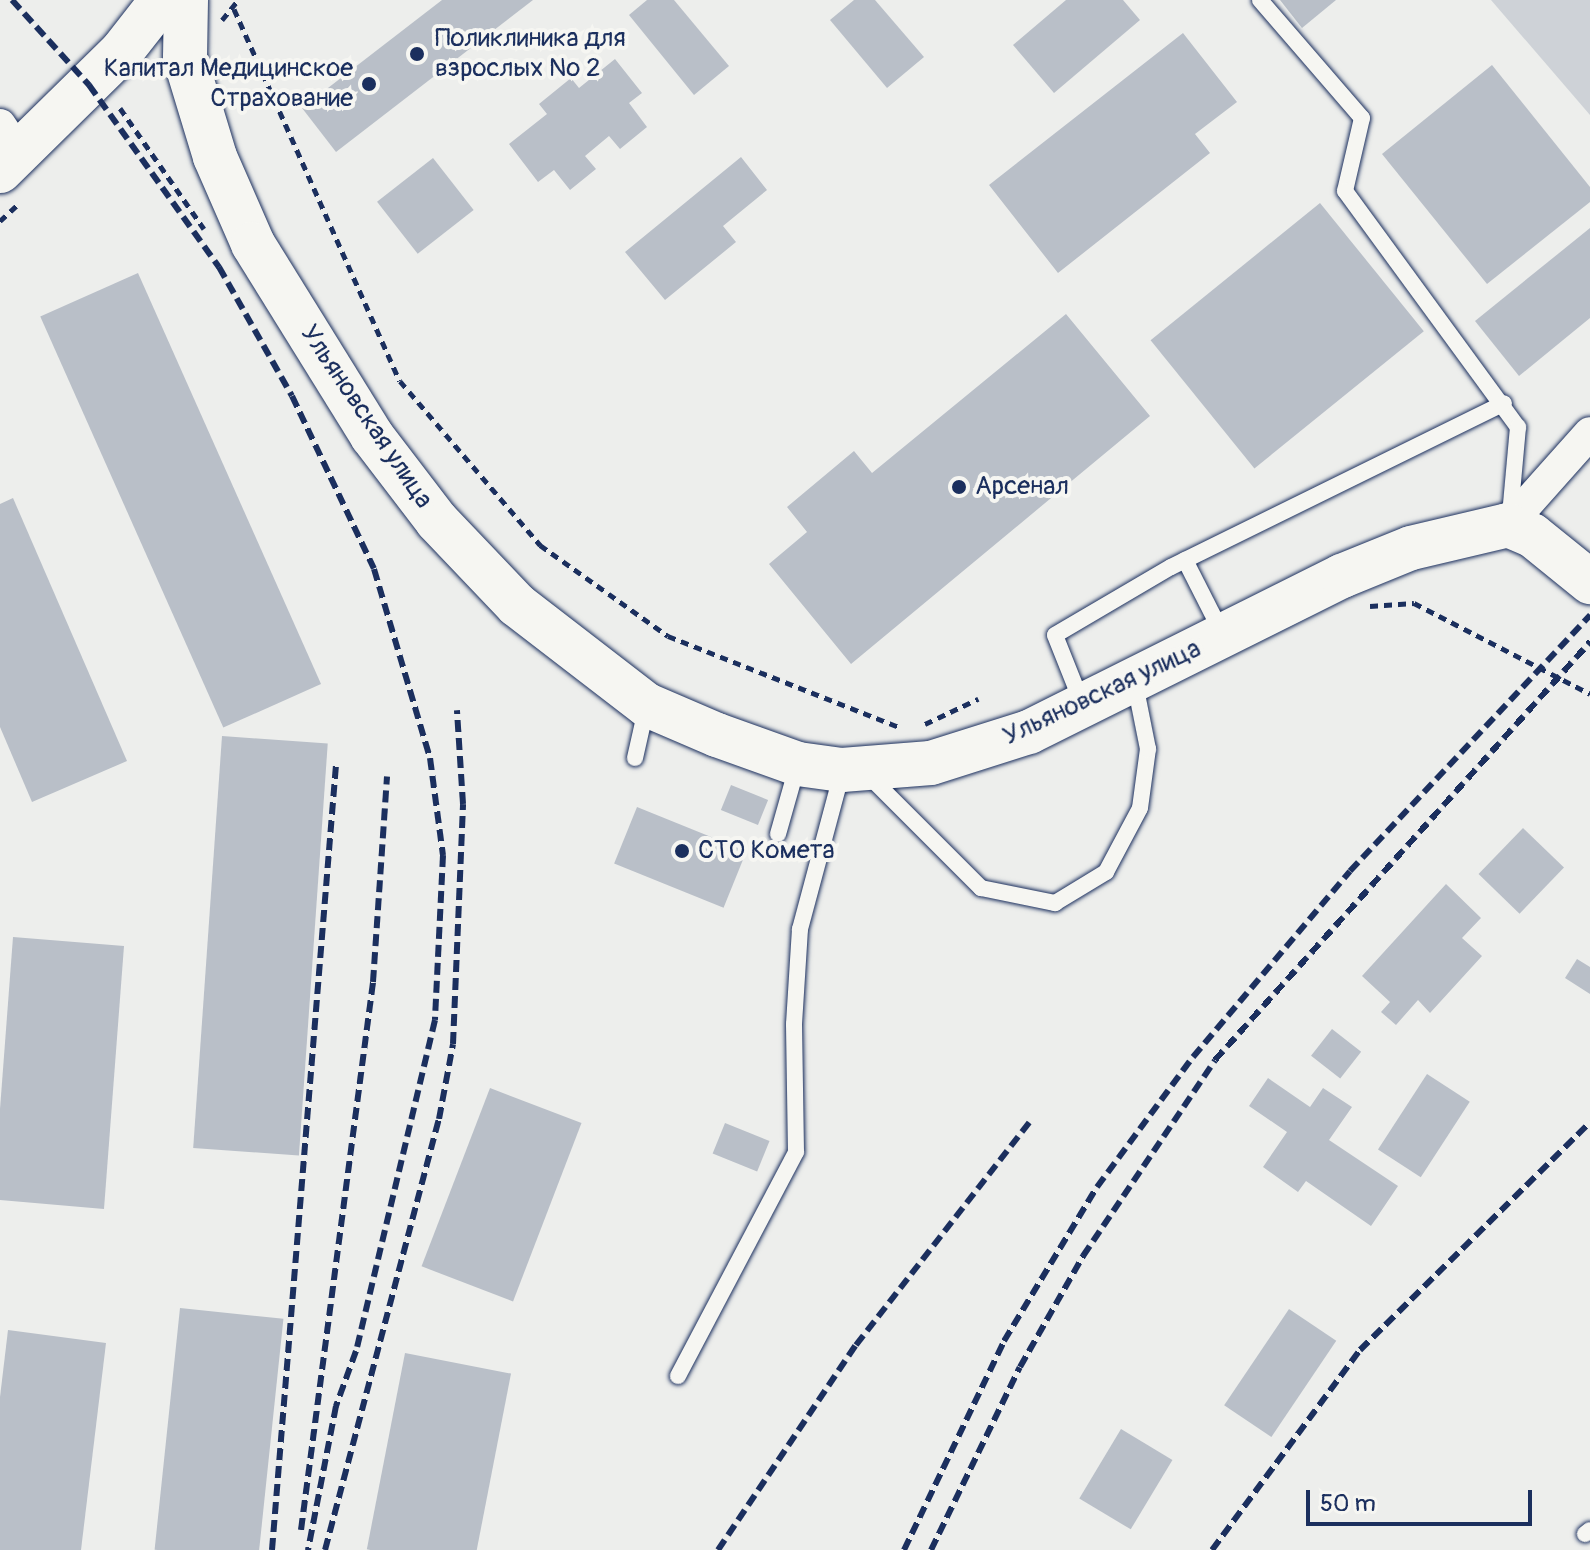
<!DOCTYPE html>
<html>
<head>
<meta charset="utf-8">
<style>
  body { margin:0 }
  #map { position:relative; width:1590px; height:1550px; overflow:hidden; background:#edeeec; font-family:Pangolin,sans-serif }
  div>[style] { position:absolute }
  .green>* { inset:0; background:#ced2d7 }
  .building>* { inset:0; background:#b9bfc8; transform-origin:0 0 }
  .path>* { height:5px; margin-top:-2.5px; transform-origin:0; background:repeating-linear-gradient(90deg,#1b2f5e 0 8px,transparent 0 14px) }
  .roads { filter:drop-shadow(0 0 2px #1b2f5e) drop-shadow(0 0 2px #1b2f5e) }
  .service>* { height:16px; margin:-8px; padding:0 8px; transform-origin:8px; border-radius:8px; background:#f6f6f2 }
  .minor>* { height:32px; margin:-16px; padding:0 16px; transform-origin:16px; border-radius:16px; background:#f6f6f2 }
  .secondary>* { height:44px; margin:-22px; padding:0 22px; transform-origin:22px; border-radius:22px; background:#f6f6f2 }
  .rail>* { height:6px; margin-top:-3px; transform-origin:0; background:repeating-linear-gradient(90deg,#1b2f5e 0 12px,transparent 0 18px) }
  .dots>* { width:22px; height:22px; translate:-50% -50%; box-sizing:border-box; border:4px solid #f6f6f2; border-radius:50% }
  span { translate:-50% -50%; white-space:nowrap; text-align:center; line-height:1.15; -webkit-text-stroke:8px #f6f6f2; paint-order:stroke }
  .poi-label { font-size:26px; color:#1b2f5e }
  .left { translate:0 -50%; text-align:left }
  .right { translate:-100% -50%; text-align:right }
  .street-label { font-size:26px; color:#1b2f5e }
  .scale { position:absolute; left:1306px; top:1490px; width:226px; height:36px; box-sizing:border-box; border:4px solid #1b2f5e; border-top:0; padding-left:10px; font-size:24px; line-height:28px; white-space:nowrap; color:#1b2f5e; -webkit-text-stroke:6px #f6f6f2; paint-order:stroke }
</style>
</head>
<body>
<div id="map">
  <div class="green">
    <i style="clip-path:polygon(1491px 0,1590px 0,1590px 115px)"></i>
  </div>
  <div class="building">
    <i style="clip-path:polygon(442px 0,533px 0,336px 152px,302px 108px)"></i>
    <i style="clip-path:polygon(647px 0,674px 0,729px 66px,694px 95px,629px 15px)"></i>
    <i style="clip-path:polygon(854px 0,875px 0,924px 57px,887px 88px,830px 20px)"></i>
    <i style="clip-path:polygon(1066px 0,1123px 0,1140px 20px,1054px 93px,1013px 45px)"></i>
    <i style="clip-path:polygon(1280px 0,1336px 0,1302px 28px)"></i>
    <i style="clip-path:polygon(1183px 33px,1237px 102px,1195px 134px,1210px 153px,1058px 273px,989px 185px)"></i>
    <i style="clip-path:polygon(615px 59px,642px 93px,629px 103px,647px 127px,620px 149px,609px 136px,585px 156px,596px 169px,570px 190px,554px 170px,538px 182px,509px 144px,547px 114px,539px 104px,571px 78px,579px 88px)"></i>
    <i style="clip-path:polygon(1492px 65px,1590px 187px,1590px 202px,1487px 284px,1382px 154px)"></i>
    <i style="clip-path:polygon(741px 157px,767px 190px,723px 226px,736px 242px,665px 300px,625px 252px)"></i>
    <i style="left:433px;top:158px;width:66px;height:71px;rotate:52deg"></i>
    <i style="left:1320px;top:203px;width:165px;height:218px;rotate:51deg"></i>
    <i style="clip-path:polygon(1590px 228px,1590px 318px,1519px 376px,1475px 321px)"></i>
    <i style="left:138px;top:273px;width:450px;height:107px;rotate:66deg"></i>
    <i style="clip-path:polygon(1066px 314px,1150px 416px,851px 664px,769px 564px,807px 532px,787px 507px,854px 451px,872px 473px)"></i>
    <i style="clip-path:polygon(13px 498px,127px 761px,32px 802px,0 727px,0 504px)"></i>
    <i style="left:222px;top:736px;width:106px;height:413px;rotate:4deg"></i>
    <i style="left:731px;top:785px;width:40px;height:27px;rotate:22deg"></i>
    <i style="left:637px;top:807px;width:118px;height:61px;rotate:22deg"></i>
    <i style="left:1523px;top:828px;width:57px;height:64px;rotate:44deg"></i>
    <i style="clip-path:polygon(1446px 884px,1481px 918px,1462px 938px,1482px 956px,1430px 1013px,1418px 1000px,1396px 1025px,1381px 1012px,1390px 1002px,1362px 976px)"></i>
    <i style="clip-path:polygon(13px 937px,124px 946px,104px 1209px,0 1200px,0 1109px)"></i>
    <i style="clip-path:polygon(1577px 959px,1590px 967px,1590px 994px,1565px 978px)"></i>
    <i style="left:1332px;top:1029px;width:37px;height:34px;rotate:38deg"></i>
    <i style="left:1427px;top:1074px;width:51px;height:90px;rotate:33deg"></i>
    <i style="clip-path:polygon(1268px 1078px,1310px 1107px,1323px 1088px,1352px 1107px,1329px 1140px,1398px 1186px,1371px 1226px,1306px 1181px,1298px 1192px,1263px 1167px,1287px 1132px,1249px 1106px)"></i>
    <i style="left:490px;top:1088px;width:98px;height:191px;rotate:21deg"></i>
    <i style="left:725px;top:1123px;width:48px;height:33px;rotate:22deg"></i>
    <i style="left:180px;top:1308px;width:104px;height:243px;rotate:6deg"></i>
    <i style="left:1289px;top:1309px;width:57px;height:116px;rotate:34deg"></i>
    <i style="clip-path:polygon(8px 1330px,106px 1343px,81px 1550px,0 1550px,0 1397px)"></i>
    <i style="left:405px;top:1353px;width:108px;height:200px;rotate:11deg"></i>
    <i style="left:1121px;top:1429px;width:60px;height:81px;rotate:31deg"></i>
  </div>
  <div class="path">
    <i style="left:234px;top:9px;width:407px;rotate:66deg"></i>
    <i style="left:400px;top:381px;width:216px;rotate:49.5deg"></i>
    <i style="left:540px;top:545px;width:157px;rotate:35.4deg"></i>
    <i style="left:668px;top:636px;width:251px;rotate:21.5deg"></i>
    <i style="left:222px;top:20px;width:26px;rotate:-51deg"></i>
    <i style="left:120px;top:108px;width:147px;rotate:55.2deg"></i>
    <i style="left:0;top:221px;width:23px;rotate:-43deg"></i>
    <i style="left:1370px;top:606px;width:44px;rotate:-3.9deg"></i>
    <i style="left:1414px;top:603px;width:198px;rotate:27.3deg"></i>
    <i style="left:925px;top:724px;width:59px;rotate:-25.3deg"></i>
  </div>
  <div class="roads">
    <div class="service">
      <i style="left:1260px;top:0;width:156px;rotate:49.2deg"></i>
      <i style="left:1362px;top:118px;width:75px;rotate:103.1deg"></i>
      <i style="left:1345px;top:191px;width:293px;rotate:53.8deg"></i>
      <i style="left:1518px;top:427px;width:88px;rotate:95.2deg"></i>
      <i style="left:1185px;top:560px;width:84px;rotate:63.1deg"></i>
      <i style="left:1082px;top:703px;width:73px;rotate:-111.7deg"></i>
      <i style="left:1055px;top:635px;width:134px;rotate:-30.4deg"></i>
      <i style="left:1171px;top:567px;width:371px;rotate:-26.2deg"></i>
      <i style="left:635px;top:758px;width:50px;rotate:-77.3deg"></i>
      <i style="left:866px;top:773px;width:163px;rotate:45deg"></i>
      <i style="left:981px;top:888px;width:76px;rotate:11.5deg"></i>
      <i style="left:1055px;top:903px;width:60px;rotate:-31.3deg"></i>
      <i style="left:1106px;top:872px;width:72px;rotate:-62deg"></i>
      <i style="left:1140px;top:808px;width:60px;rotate:-82.3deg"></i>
      <i style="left:1148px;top:749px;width:66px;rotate:-101.3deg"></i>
      <i style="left:778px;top:834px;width:70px;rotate:-74.2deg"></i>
      <i style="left:678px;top:1376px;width:253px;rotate:-62.2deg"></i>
      <i style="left:796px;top:1152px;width:128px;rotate:-90.9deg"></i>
      <i style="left:794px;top:1024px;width:95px;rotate:-86.4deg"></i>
      <i style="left:800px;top:929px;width:163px;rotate:-75deg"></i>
      <i style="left:1585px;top:1534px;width:6px;rotate:-39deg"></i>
    </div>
    <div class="minor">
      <i style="left:0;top:125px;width:34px;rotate:56deg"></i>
      <i style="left:1508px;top:525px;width:123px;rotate:-48.3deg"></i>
    </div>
    <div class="secondary">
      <i style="left:186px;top:0;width:58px;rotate:91deg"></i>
      <i style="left:185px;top:58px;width:103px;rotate:73.1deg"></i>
      <i style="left:215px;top:157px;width:95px;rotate:66.4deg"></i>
      <i style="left:253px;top:244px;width:226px;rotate:58.2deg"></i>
      <i style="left:372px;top:436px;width:107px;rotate:52.6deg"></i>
      <i style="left:437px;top:521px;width:116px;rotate:46.4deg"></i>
      <i style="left:517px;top:605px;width:164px;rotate:37.6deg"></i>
      <i style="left:647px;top:705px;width:76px;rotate:23.2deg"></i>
      <i style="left:717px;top:735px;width:86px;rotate:19.7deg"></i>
      <i style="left:798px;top:764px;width:44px;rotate:7.8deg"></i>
      <i style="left:842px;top:770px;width:89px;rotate:-4.5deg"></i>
      <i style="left:931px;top:763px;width:103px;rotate:-17.6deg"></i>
      <i style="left:1029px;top:732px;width:350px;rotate:-26.5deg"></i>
      <i style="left:1342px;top:576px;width:74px;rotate:-22.1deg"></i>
      <i style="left:1411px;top:548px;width:100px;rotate:-13.3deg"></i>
      <i style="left:1508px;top:525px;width:26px;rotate:23deg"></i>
      <i style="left:1532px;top:535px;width:75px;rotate:39deg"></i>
      <i style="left:0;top:171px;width:171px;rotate:-44.5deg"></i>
      <i style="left:122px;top:51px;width:65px;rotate:-51.9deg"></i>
    </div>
  </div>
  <div class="rail">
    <i style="left:12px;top:0;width:115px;rotate:47.8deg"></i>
    <i style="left:89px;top:85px;width:224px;rotate:54.5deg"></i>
    <i style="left:219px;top:267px;width:148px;rotate:60.5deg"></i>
    <i style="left:292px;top:396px;width:191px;rotate:64.6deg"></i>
    <i style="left:374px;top:569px;width:197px;rotate:73.5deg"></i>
    <i style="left:430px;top:758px;width:98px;rotate:82.4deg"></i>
    <i style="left:443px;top:855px;width:165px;rotate:92.8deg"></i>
    <i style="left:435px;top:1020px;width:340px;rotate:103.4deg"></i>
    <i style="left:356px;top:1351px;width:59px;rotate:110deg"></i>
    <i style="left:336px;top:1406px;width:147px;rotate:101deg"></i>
    <i style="left:301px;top:1530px;width:553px;rotate:-82.51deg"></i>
    <i style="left:373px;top:982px;width:206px;rotate:-86.1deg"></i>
    <i style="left:272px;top:1550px;width:788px;rotate:-85.34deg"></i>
    <i style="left:325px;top:1550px;width:446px;rotate:-75.2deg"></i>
    <i style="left:439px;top:1119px;width:76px;rotate:-79.4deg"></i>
    <i style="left:453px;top:1044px;width:240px;rotate:-87.6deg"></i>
    <i style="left:463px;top:804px;width:94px;rotate:-93.7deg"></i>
    <i style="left:718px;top:1550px;width:247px;rotate:-56.1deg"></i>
    <i style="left:856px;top:1345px;width:288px;rotate:-52.1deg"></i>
    <i style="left:904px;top:1550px;width:232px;rotate:-64.4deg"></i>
    <i style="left:1004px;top:1341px;width:180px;rotate:-58.9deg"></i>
    <i style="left:1097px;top:1187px;width:162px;rotate:-53.6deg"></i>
    <i style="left:1193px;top:1057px;width:243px;rotate:-49.8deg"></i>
    <i style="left:1350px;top:871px;width:351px;rotate:-46.8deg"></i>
    <i style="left:931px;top:1550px;width:203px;rotate:-64.1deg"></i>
    <i style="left:1020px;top:1367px;width:128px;rotate:-60.4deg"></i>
    <i style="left:1083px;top:1256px;width:236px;rotate:-56deg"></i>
    <i style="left:1215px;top:1060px;width:562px;rotate:-48.1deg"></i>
    <i style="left:1212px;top:1550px;width:249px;rotate:-53.5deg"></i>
    <i style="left:1360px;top:1350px;width:324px;rotate:-44.7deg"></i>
  </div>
  <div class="dots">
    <i style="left:417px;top:54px;background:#1b2f5e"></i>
    <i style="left:369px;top:84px;background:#1b2f5e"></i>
    <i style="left:959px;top:487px;background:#1b2f5e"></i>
    <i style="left:682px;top:851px;background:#1b2f5e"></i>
  </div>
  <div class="poi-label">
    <span class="left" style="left:435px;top:54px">Поликлиника для<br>взрослых № 2</span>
    <span class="right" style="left:353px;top:84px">Капитал Медицинское<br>Страхование</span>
    <span class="left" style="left:975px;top:487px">Арсенал</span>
    <span class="left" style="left:698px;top:851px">СТО Комета</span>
  </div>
  <div class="street-label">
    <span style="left:366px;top:417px;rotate:56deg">Ульяновская улица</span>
    <span style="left:1102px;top:693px;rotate:-25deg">Ульяновская улица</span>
  </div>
  <div class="scale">50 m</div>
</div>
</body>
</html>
